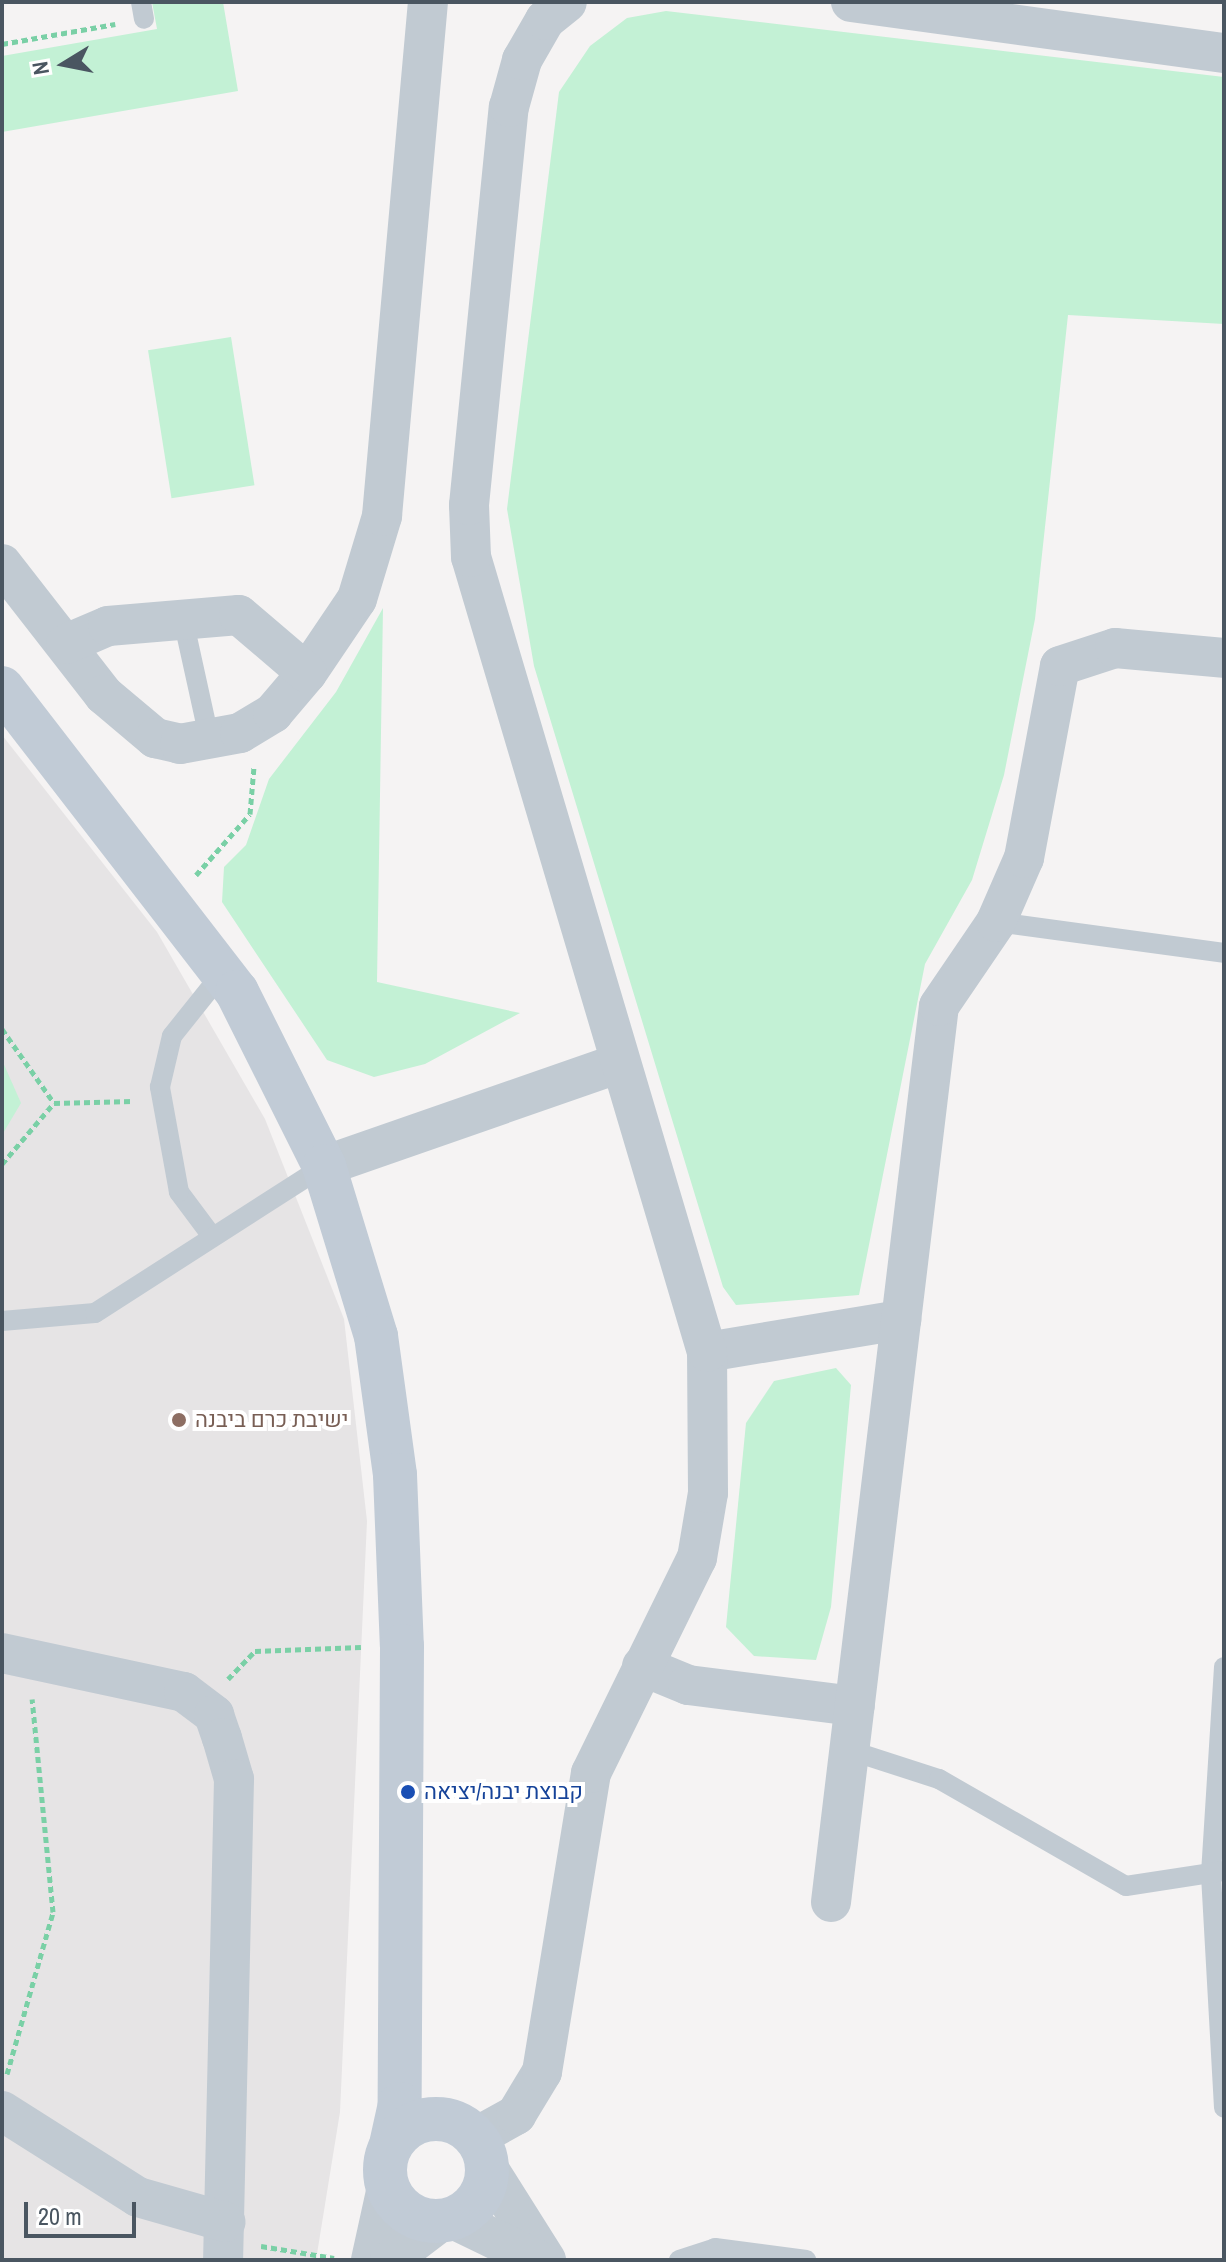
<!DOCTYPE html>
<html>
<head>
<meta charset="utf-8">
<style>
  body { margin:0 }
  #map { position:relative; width:1226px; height:2262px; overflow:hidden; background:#f5f3f3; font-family:"Archivo Narrow",Heebo,sans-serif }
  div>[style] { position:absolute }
  .education>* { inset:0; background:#e6e4e5 }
  .green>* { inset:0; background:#c3f1d5; transform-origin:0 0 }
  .path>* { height:5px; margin-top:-2.5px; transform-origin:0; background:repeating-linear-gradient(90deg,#7ad0a6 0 6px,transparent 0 10px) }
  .lane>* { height:20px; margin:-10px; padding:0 10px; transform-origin:10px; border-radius:10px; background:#c1cad2 }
  .street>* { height:40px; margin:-20px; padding:0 20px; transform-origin:20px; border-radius:20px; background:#c1cad2 }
  .secondary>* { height:44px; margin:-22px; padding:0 22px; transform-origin:22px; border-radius:22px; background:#c1cbd6 }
  .secondary>.ring { margin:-22px; padding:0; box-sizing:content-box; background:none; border:44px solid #c1cbd6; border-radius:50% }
  .dots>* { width:22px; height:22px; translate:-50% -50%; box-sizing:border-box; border:4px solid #fff; border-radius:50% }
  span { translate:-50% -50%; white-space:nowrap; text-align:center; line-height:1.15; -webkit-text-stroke:8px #fff; paint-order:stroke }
  .education-label { font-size:22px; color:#785e54 }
  .left { translate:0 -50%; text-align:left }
  .transit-label { font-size:22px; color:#164399 }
  .frame { position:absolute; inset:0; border:4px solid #4a5661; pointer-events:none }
  .north { position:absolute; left:24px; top:24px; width:80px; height:80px; -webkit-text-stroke:6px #fff; paint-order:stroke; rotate:260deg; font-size:22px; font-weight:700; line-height:32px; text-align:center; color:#4a5661 }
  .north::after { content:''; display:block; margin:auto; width:28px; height:36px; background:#4a5661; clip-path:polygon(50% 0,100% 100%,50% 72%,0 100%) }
  .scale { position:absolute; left:24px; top:2202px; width:112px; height:36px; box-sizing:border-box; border:4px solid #4a5661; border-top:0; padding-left:10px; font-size:24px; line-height:28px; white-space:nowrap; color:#4a5661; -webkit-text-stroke:6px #fff; paint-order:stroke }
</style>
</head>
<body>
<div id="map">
  <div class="education">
    <i style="clip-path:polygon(2px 735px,157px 932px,265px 1119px,344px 1319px,367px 1521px,340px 2112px,316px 2260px,2px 2260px)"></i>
  </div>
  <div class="green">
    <i style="clip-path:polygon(152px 2px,223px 2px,238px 91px,2px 132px,2px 56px,157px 29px)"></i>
    <i style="clip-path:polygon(666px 11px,1224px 77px,1224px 324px,1068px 315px,1035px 619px,1004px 775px,972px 880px,925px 964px,859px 1295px,736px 1305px,723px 1287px,534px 666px,507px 509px,559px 92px,590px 46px,627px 18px)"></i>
    <i style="left:231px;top:337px;width:150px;height:84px;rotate:81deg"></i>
    <i style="clip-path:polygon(383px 608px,377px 982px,520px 1013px,425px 1064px,374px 1077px,327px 1060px,222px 902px,224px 867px,246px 845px,269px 779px,336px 692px)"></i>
    <i style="clip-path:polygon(2px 1060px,21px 1103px,2px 1135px)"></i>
    <i style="clip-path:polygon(836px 1368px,851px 1385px,831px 1607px,816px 1660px,754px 1656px,726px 1627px,746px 1423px,774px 1381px)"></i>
  </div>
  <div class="path">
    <i style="left:2px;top:44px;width:115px;rotate:-10deg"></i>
    <i style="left:196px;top:875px;width:81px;rotate:-48.5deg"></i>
    <i style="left:250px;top:814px;width:48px;rotate:-85.2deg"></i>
    <i style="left:2px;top:1029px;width:90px;rotate:54.9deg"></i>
    <i style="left:54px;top:1103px;width:79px;rotate:-1.5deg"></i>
    <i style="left:2px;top:1164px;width:80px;rotate:-49.6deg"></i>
    <i style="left:228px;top:1679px;width:39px;rotate:-46deg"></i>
    <i style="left:255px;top:1651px;width:106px;rotate:-2.2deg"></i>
    <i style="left:7px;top:2074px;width:168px;rotate:-74.1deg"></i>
    <i style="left:53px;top:1912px;width:214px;rotate:-95.6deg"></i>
    <i style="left:261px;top:2246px;width:74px;rotate:9.3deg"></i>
  </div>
  <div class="lane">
    <i style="left:141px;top:2px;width:17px;rotate:80deg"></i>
    <i style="left:183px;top:619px;width:126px;rotate:77.6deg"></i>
    <i style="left:996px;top:922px;width:230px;rotate:7.7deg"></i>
    <i style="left:211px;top:1235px;width:54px;rotate:-126.7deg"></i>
    <i style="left:179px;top:1192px;width:107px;rotate:-100.3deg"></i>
    <i style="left:160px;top:1087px;width:52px;rotate:-76.8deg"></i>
    <i style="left:172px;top:1036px;width:82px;rotate:-51.4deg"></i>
    <i style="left:2px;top:1321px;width:93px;rotate:-4.9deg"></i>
    <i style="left:95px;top:1313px;width:272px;rotate:-32.7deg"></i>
    <i style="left:1224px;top:1667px;width:208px;rotate:93.6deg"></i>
    <i style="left:1211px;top:1875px;width:233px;rotate:86.8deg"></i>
    <i style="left:849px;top:1750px;width:95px;rotate:17.9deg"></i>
    <i style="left:939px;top:1779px;width:215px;rotate:29.8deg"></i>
    <i style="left:1126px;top:1886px;width:98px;rotate:-8.8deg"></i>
    <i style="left:679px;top:2260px;width:38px;rotate:-18deg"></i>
    <i style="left:715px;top:2248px;width:92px;rotate:7.5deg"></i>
  </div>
  <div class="street">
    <i style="left:851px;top:2px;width:376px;rotate:7.8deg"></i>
    <i style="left:2px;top:564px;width:166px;rotate:52.1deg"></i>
    <i style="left:104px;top:695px;width:67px;rotate:40.1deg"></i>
    <i style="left:155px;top:738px;width:26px;rotate:13deg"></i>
    <i style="left:180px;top:744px;width:61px;rotate:-10.4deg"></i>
    <i style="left:240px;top:733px;width:39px;rotate:-31deg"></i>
    <i style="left:273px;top:713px;width:52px;rotate:-49.6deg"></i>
    <i style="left:307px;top:673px;width:89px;rotate:-56deg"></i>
    <i style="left:357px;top:599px;width:87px;rotate:-73.2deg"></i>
    <i style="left:382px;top:516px;width:516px;rotate:-84.89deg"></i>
    <i style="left:66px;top:644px;width:46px;rotate:-23.2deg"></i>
    <i style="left:108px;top:626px;width:131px;rotate:-4.8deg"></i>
    <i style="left:239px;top:615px;width:89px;rotate:40.5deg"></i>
    <i style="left:324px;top:1166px;width:312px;rotate:-19.2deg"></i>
    <i style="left:707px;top:1352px;width:197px;rotate:-9.4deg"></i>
    <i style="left:2px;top:1653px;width:186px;rotate:12.1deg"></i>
    <i style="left:184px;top:1692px;width:38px;rotate:37deg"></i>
    <i style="left:214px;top:1715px;width:24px;rotate:71deg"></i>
    <i style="left:222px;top:1738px;width:43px;rotate:73.7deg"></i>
    <i style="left:234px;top:1779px;width:481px;rotate:91.3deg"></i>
    <i style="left:642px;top:1666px;width:50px;rotate:22.4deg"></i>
    <i style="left:688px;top:1685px;width:168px;rotate:7.2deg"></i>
    <i style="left:831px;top:1902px;width:902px;rotate:-83.13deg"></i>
    <i style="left:939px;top:1006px;width:102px;rotate:-55.8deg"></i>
    <i style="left:996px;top:922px;width:70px;rotate:-66.4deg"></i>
    <i style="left:1024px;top:858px;width:195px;rotate:-79.4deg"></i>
    <i style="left:1060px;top:666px;width:58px;rotate:-18.1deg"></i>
    <i style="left:1115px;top:648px;width:109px;rotate:5.2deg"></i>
    <i style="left:2px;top:2111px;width:161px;rotate:32.3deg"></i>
    <i style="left:138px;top:2197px;width:91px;rotate:15.9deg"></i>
    <i style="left:476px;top:2137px;width:46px;rotate:-28.8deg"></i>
    <i style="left:516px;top:2115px;width:50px;rotate:-58.8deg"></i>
    <i style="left:542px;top:2072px;width:303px;rotate:-80.7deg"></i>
    <i style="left:591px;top:1773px;width:240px;rotate:-63.8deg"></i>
    <i style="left:697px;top:1558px;width:66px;rotate:-80.4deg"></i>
    <i style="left:708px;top:1493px;width:141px;rotate:-90.4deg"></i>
    <i style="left:707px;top:1352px;width:829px;rotate:-106.53deg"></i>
    <i style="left:471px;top:557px;width:52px;rotate:-92.2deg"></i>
    <i style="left:469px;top:505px;width:400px;rotate:-84.3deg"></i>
    <i style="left:509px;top:107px;width:49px;rotate:-74.5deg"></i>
    <i style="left:522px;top:60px;width:46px;rotate:-60.1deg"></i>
    <i style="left:545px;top:20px;width:28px;rotate:-39deg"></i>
    <i style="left:488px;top:2168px;width:109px;rotate:57.8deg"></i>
    <i style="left:453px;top:2219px;width:94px;rotate:25.8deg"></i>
    <i style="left:371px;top:2260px;width:79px;rotate:-77.6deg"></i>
    <i style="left:390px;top:2260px;width:63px;rotate:-37.2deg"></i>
  </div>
  <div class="secondary">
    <i style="left:2px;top:688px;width:384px;rotate:52.3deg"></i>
    <i style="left:237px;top:992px;width:195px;rotate:63.4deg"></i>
    <i style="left:324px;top:1166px;width:178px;rotate:73deg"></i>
    <i style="left:376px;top:1336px;width:140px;rotate:82.2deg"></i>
    <i style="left:395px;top:1475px;width:171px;rotate:87.7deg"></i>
    <i style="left:402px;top:1646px;width:458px;rotate:90.3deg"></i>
    <i style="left:400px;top:2104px;width:42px;rotate:102.4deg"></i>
    <i class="ring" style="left:385px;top:2119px;width:58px;height:58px"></i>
  </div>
  <div class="dots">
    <i style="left:179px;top:1420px;background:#8d6e63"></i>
    <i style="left:408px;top:1792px;background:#1a4fb4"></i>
  </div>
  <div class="education-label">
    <span class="left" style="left:195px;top:1420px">ישיבת כרם ביבנה</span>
  </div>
  <div class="transit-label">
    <span class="left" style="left:424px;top:1792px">קבוצת יבנה/יציאה</span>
  </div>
  <div class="frame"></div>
  <div class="north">N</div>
  <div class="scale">20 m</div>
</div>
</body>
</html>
